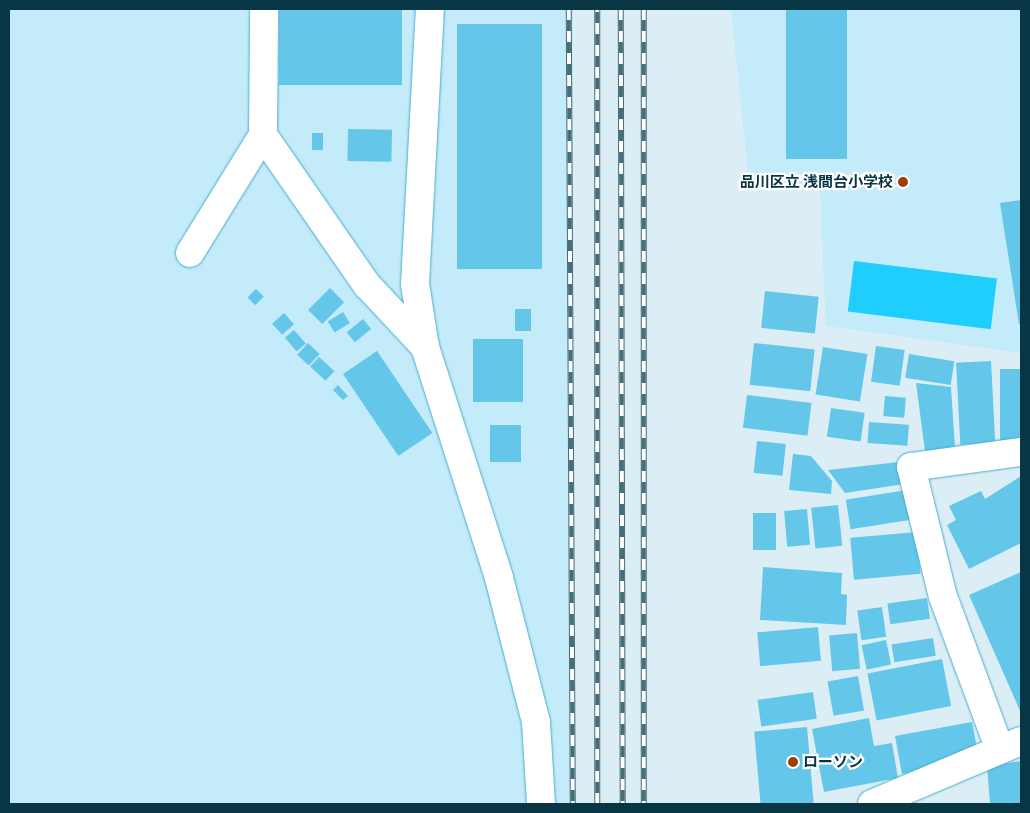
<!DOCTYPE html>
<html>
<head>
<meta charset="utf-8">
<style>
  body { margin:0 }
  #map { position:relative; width:1030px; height:813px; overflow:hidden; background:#dceef5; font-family:"Source Serif 4","Noto Sans JP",serif }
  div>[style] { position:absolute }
  .built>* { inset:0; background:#c3ebfa; transform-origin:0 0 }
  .water>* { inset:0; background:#20cefd; transform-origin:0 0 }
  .building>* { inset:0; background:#64c7e9; transform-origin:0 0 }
  .roads { filter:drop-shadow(0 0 1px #48adce) drop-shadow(0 0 1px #48adce) }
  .minor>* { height:28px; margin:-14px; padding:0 14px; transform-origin:14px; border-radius:14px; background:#fff }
  .rail>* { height:5.5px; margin-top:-2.75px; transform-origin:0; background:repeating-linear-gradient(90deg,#fff 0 11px,#486d79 0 22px); box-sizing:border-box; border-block:1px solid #486d79 }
  .dots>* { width:14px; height:14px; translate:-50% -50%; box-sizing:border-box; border:2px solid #fff; border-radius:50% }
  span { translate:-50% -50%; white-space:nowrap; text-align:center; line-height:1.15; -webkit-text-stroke:4.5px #fff; paint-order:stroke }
  .poi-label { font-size:15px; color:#093644; font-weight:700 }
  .right { translate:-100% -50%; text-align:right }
  .left { translate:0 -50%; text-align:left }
  .frame { position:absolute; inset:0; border:10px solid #093644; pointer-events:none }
</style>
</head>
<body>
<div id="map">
  <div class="built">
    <i style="left:9px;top:9px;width:564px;height:795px"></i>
    <i style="clip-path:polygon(731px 9px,1021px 9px,1021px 353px,826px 326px,820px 191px,748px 173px)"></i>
  </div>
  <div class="water">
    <i style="left:854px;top:261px;width:144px;height:51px;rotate:7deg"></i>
  </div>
  <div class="building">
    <i style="left:279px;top:9px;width:123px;height:76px"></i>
    <i style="left:786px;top:9px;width:61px;height:150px"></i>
    <i style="left:457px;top:24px;width:85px;height:245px"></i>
    <i style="left:348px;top:129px;width:44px;height:32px;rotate:1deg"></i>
    <i style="left:312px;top:133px;width:11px;height:17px"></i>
    <i style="clip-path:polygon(1021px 200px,1021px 324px,1019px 324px,1000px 203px)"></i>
    <i style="left:330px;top:288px;width:20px;height:31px;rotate:45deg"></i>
    <i style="left:256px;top:289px;width:11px;height:12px;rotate:45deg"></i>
    <i style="left:765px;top:291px;width:54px;height:37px;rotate:6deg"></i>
    <i style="left:515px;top:309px;width:16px;height:22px"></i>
    <i style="left:343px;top:312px;width:13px;height:18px;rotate:58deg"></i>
    <i style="left:284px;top:313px;width:15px;height:16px;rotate:48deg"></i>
    <i style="left:363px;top:319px;width:13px;height:21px;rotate:51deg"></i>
    <i style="left:294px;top:330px;width:18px;height:12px;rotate:49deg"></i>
    <i style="left:473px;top:339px;width:50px;height:63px"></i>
    <i style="left:308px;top:343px;width:16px;height:16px;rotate:43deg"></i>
    <i style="left:754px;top:343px;width:61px;height:42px;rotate:6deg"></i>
    <i style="left:876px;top:346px;width:29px;height:36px;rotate:8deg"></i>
    <i style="left:823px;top:347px;width:45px;height:48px;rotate:9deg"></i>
    <i style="left:377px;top:351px;width:99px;height:41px;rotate:56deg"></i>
    <i style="left:909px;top:354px;width:46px;height:24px;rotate:9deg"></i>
    <i style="left:319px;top:357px;width:21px;height:13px;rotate:43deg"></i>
    <i style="left:991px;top:361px;width:82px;height:35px;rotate:87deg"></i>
    <i style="left:1021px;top:369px;width:71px;height:21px;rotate:90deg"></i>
    <i style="clip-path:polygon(916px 383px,951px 387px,955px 448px,925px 451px)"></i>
    <i style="clip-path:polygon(338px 385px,348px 396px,343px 400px,333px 390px)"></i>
    <i style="left:747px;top:395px;width:65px;height:33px;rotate:7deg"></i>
    <i style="left:885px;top:396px;width:21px;height:20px;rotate:5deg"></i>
    <i style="left:831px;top:408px;width:34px;height:29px;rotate:8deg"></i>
    <i style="left:869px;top:422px;width:40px;height:21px;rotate:4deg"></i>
    <i style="left:490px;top:425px;width:31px;height:37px"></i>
    <i style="left:757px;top:441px;width:29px;height:32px;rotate:6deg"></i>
    <i style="clip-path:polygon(793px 454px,811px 456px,832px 481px,831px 494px,789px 490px)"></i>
    <i style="clip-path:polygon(908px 461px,911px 483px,845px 493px,828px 470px)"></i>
    <i style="clip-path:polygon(1021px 476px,1021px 543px,969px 569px,947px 525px,956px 520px,949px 506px,981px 491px,985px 499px)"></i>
    <i style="left:913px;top:489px;width:30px;height:68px;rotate:81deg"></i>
    <i style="left:838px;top:505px;width:41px;height:27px;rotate:84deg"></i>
    <i style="left:807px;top:509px;width:36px;height:23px;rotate:85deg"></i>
    <i style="left:753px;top:513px;width:23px;height:37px"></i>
    <i style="left:917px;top:532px;width:42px;height:67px;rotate:85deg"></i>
    <i style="clip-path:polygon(763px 567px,842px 573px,841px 594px,847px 595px,846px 625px,760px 620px)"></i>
    <i style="clip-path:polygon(1021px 572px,1021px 713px,969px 595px)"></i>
    <i style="left:927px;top:598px;width:21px;height:40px;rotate:82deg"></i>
    <i style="left:882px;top:607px;width:30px;height:25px;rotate:82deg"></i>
    <i style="left:818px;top:627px;width:34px;height:61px;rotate:85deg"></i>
    <i style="left:857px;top:633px;width:36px;height:28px;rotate:85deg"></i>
    <i style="left:933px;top:638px;width:18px;height:42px;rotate:81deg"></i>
    <i style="left:886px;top:640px;width:25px;height:25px;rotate:78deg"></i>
    <i style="left:942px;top:659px;width:48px;height:76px;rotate:79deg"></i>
    <i style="left:858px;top:676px;width:35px;height:31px;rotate:80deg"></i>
    <i style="left:813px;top:692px;width:27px;height:56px;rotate:82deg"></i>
    <i style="clip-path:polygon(869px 718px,874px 746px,892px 743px,898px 778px,824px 792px,812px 729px)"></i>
    <i style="clip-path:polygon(972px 722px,977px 748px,969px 755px,937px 760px,938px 766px,902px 774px,895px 736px)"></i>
    <i style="left:807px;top:727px;width:77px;height:53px;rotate:85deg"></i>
    <i style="clip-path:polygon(1021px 761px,1021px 804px,990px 804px,987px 766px)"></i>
  </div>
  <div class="roads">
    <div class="minor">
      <i style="left:263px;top:135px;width:183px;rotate:55.3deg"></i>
      <i style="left:367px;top:285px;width:85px;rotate:46.9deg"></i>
      <i style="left:425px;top:347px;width:243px;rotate:72.2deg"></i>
      <i style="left:499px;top:578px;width:149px;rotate:75.6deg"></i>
      <i style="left:536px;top:722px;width:82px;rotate:86.5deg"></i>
      <i style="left:190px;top:253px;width:139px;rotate:-58.3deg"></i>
      <i style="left:263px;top:135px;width:126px;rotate:-89.5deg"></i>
      <i style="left:425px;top:347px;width:64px;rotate:-99deg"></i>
      <i style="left:415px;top:284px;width:275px;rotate:-86.9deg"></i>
      <i style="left:1000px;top:750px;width:163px;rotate:-110.4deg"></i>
      <i style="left:943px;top:597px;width:134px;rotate:-103.8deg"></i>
      <i style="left:911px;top:467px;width:111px;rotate:-7.8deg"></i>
      <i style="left:872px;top:804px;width:162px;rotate:-22.9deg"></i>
    </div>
  </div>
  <div class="rail">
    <i style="left:569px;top:9px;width:795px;rotate:89.71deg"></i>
    <i style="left:621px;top:9px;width:795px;rotate:89.86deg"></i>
    <i style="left:644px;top:9px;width:795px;rotate:90deg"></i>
    <i style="left:597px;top:804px;width:795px;rotate:-90deg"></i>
  </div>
  <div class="dots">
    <i style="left:903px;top:182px;background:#a03d02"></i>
    <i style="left:793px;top:762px;background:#a03d02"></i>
  </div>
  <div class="poi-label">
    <span class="right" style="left:893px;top:182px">品川区立 浅間台小学校</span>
    <span class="left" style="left:803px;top:762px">ローソン</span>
  </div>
  <div class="frame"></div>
</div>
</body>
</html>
